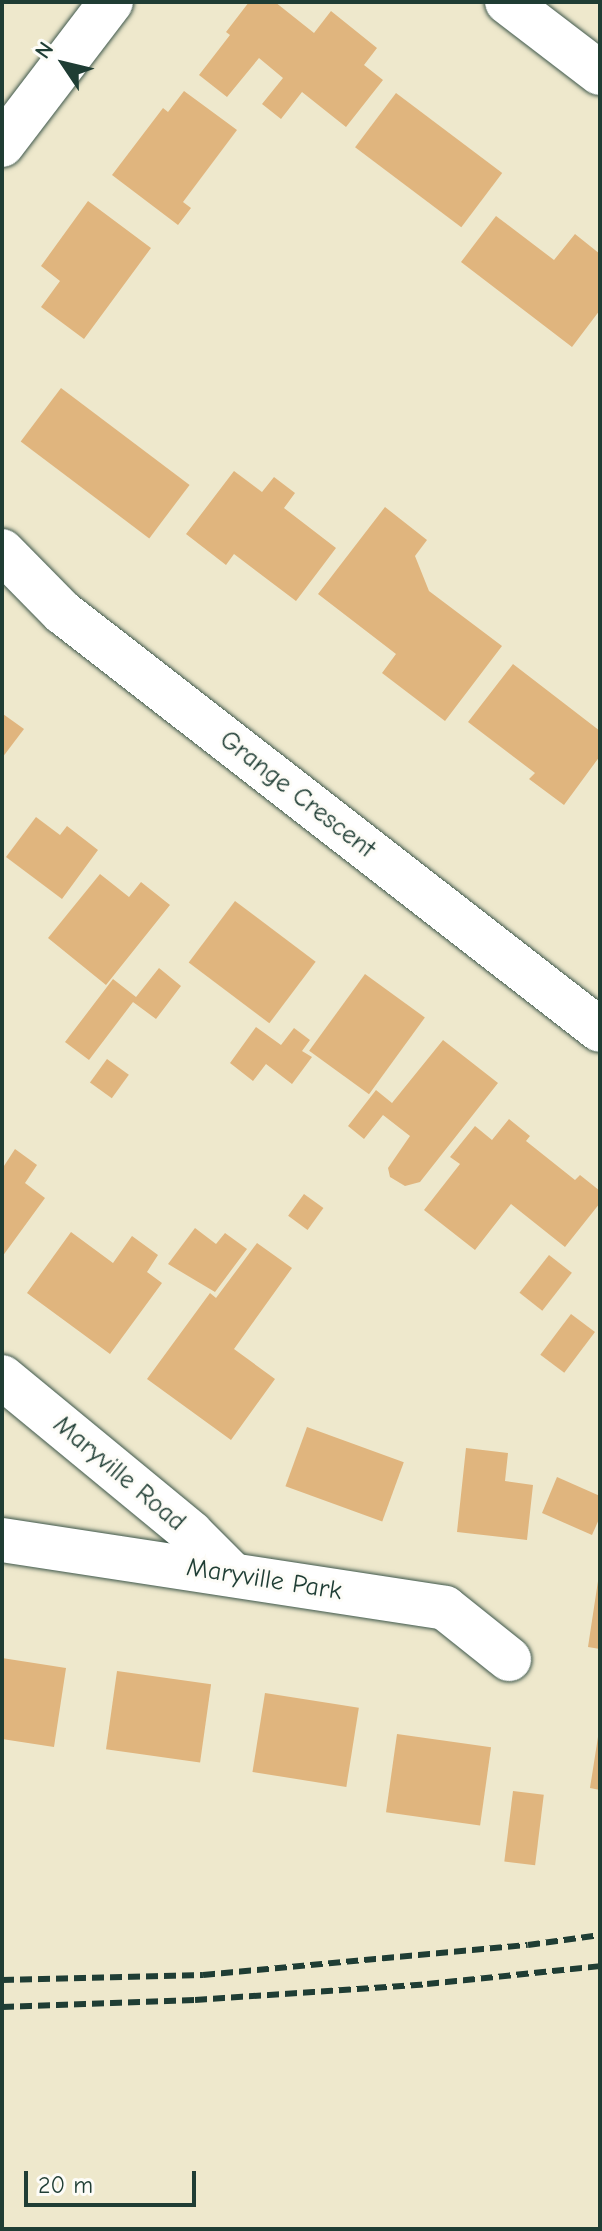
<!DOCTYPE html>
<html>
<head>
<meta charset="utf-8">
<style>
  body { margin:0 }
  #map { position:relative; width:602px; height:2231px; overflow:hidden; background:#eee8cc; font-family:"Comic Neue",sans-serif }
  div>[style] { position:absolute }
  .building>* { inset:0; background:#e0b57e; transform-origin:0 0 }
  .roads { filter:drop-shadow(0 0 2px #3e574b) drop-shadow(0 0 2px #3e574b) }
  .street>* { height:44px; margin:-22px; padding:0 22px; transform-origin:22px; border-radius:22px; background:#fff }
  .rail>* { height:6px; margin-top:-3px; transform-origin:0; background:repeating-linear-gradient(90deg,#1f3d34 0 12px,transparent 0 18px) }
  span { translate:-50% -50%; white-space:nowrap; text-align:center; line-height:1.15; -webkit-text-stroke:6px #fdfcf7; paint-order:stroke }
  .street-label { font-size:26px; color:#1f3d34 }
  .frame { position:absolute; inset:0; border:4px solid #1f3d34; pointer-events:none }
  .north { position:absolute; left:24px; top:24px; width:80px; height:80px; -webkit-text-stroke:6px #fdfcf7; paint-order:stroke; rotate:305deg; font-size:22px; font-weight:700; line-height:32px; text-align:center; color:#1f3d34 }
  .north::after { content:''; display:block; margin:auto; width:28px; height:36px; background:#1f3d34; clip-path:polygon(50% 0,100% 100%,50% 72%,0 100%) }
  .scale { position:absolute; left:24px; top:2171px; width:172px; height:36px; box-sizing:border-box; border:4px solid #1f3d34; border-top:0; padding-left:10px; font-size:24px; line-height:28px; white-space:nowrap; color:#1f3d34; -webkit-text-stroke:6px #fdfcf7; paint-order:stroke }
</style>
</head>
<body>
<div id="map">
  <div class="building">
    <i style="clip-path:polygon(249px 2px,275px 2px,314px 33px,331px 11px,377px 48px,364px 65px,383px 80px,346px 127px,302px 92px,281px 119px,262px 104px,283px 78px,259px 58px,227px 97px,199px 75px,230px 35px,226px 32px)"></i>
    <i style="clip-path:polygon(184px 91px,237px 130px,183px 202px,191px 208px,178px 225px,112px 175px,163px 108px,168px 112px)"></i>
    <i style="left:396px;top:93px;width:133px;height:68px;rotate:37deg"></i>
    <i style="clip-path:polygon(88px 201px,151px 248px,84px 339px,41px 307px,60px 281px,41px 266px)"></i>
    <i style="clip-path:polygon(496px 216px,554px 260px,575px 234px,600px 254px,600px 310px,572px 347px,461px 262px)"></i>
    <i style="left:61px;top:388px;width:161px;height:67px;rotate:37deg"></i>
    <i style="clip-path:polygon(234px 471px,262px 492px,274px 477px,295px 493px,284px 508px,336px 548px,296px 601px,234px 554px,226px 565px,186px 534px)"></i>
    <i style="clip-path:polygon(385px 507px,427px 540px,415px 556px,429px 591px,502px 646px,445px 721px,382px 673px,396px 654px,318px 594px)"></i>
    <i style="clip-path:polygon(513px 664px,600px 731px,600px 756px,564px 805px,529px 779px,535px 773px,468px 722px)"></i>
    <i style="clip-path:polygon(3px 714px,24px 729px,2px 758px,2px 716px)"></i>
    <i style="clip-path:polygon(36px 817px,60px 835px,67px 826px,98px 850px,62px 899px,6px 857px)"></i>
    <i style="clip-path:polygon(100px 874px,129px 897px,141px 882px,170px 905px,106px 985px,48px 938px)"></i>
    <i style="left:235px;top:901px;width:101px;height:77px;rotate:37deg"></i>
    <i style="clip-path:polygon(159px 968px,181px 986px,156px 1019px,133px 1002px,89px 1060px,65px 1042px,113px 979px,136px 997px)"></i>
    <i style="left:365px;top:974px;width:74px;height:95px;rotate:36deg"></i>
    <i style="clip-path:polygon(256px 1027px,281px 1045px,294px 1028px,310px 1040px,302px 1051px,312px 1057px,292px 1084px,266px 1064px,253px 1081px,230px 1063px)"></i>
    <i style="clip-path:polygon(443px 1040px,498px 1083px,420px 1182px,405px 1186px,390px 1177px,388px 1168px,410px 1136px,383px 1115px,364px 1139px,348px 1126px,376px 1090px,392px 1103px)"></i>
    <i style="left:107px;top:1059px;width:27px;height:29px;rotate:36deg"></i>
    <i style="clip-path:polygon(509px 1119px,530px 1136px,526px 1141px,575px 1180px,580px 1175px,600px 1191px,600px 1203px,565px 1247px,511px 1204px,475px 1250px,424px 1210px,460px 1164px,450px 1157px,475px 1126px,492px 1140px)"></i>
    <i style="clip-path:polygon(15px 1149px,37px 1165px,25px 1183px,45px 1198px,2px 1257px,2px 1169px)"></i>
    <i style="left:304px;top:1194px;width:24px;height:27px;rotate:36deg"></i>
    <i style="clip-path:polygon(195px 1228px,216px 1244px,225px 1233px,247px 1249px,215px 1292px,168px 1264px)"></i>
    <i style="clip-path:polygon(71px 1232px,113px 1263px,132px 1236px,158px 1255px,147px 1272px,162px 1283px,110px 1354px,27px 1293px)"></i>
    <i style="clip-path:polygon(257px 1243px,292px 1268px,234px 1349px,275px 1379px,231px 1440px,147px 1379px,210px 1293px,216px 1298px)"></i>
    <i style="left:549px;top:1255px;width:29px;height:48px;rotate:38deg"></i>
    <i style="left:571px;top:1314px;width:30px;height:51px;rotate:37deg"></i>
    <i style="left:307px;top:1427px;width:103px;height:63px;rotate:20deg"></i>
    <i style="clip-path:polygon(466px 1448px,508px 1453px,505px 1481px,533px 1485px,527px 1540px,457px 1532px)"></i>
    <i style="clip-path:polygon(557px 1477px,600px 1496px,600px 1517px,592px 1535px,542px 1513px)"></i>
    <i style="clip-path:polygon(598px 1581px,600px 1581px,600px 1649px,588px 1647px)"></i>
    <i style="clip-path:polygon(2px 1658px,66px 1668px,54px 1747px,2px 1739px)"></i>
    <i style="left:117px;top:1671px;width:95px;height:79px;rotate:8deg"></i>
    <i style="left:265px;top:1693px;width:95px;height:80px;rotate:9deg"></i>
    <i style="left:397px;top:1734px;width:95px;height:79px;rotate:8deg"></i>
    <i style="clip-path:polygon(598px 1737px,600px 1738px,600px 1790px,590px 1788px)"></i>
    <i style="left:513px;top:1791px;width:31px;height:71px;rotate:7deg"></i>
  </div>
  <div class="roads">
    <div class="street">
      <i style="left:507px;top:2px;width:117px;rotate:37.4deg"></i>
      <i style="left:2px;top:145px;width:180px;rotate:-52.7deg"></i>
      <i style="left:2px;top:551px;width:86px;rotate:45.5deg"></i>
      <i style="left:62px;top:612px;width:681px;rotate:37.85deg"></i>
      <i style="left:2px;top:1377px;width:245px;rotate:39.5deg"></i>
      <i style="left:191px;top:1533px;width:59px;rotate:45deg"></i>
      <i style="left:2px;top:1540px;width:448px;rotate:8.7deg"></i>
      <i style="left:445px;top:1608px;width:82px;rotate:38.6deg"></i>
    </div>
  </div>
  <div class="rail">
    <i style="left:2px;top:1980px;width:201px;rotate:-1.4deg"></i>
    <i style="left:203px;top:1975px;width:326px;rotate:-5.3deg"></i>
    <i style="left:528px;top:1945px;width:73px;rotate:-7.9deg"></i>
    <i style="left:2px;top:2007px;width:193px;rotate:-2.1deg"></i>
    <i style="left:195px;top:2000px;width:233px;rotate:-3.9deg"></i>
    <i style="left:427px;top:1984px;width:174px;rotate:-5.9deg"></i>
  </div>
  <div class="street-label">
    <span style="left:297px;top:795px;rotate:38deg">Grange Crescent</span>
    <span style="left:119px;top:1474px;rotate:40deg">Maryville Road</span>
    <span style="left:264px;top:1580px;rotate:9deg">Maryville Park</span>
  </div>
  <div class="frame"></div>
  <div class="north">N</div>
  <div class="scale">20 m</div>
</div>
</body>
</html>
